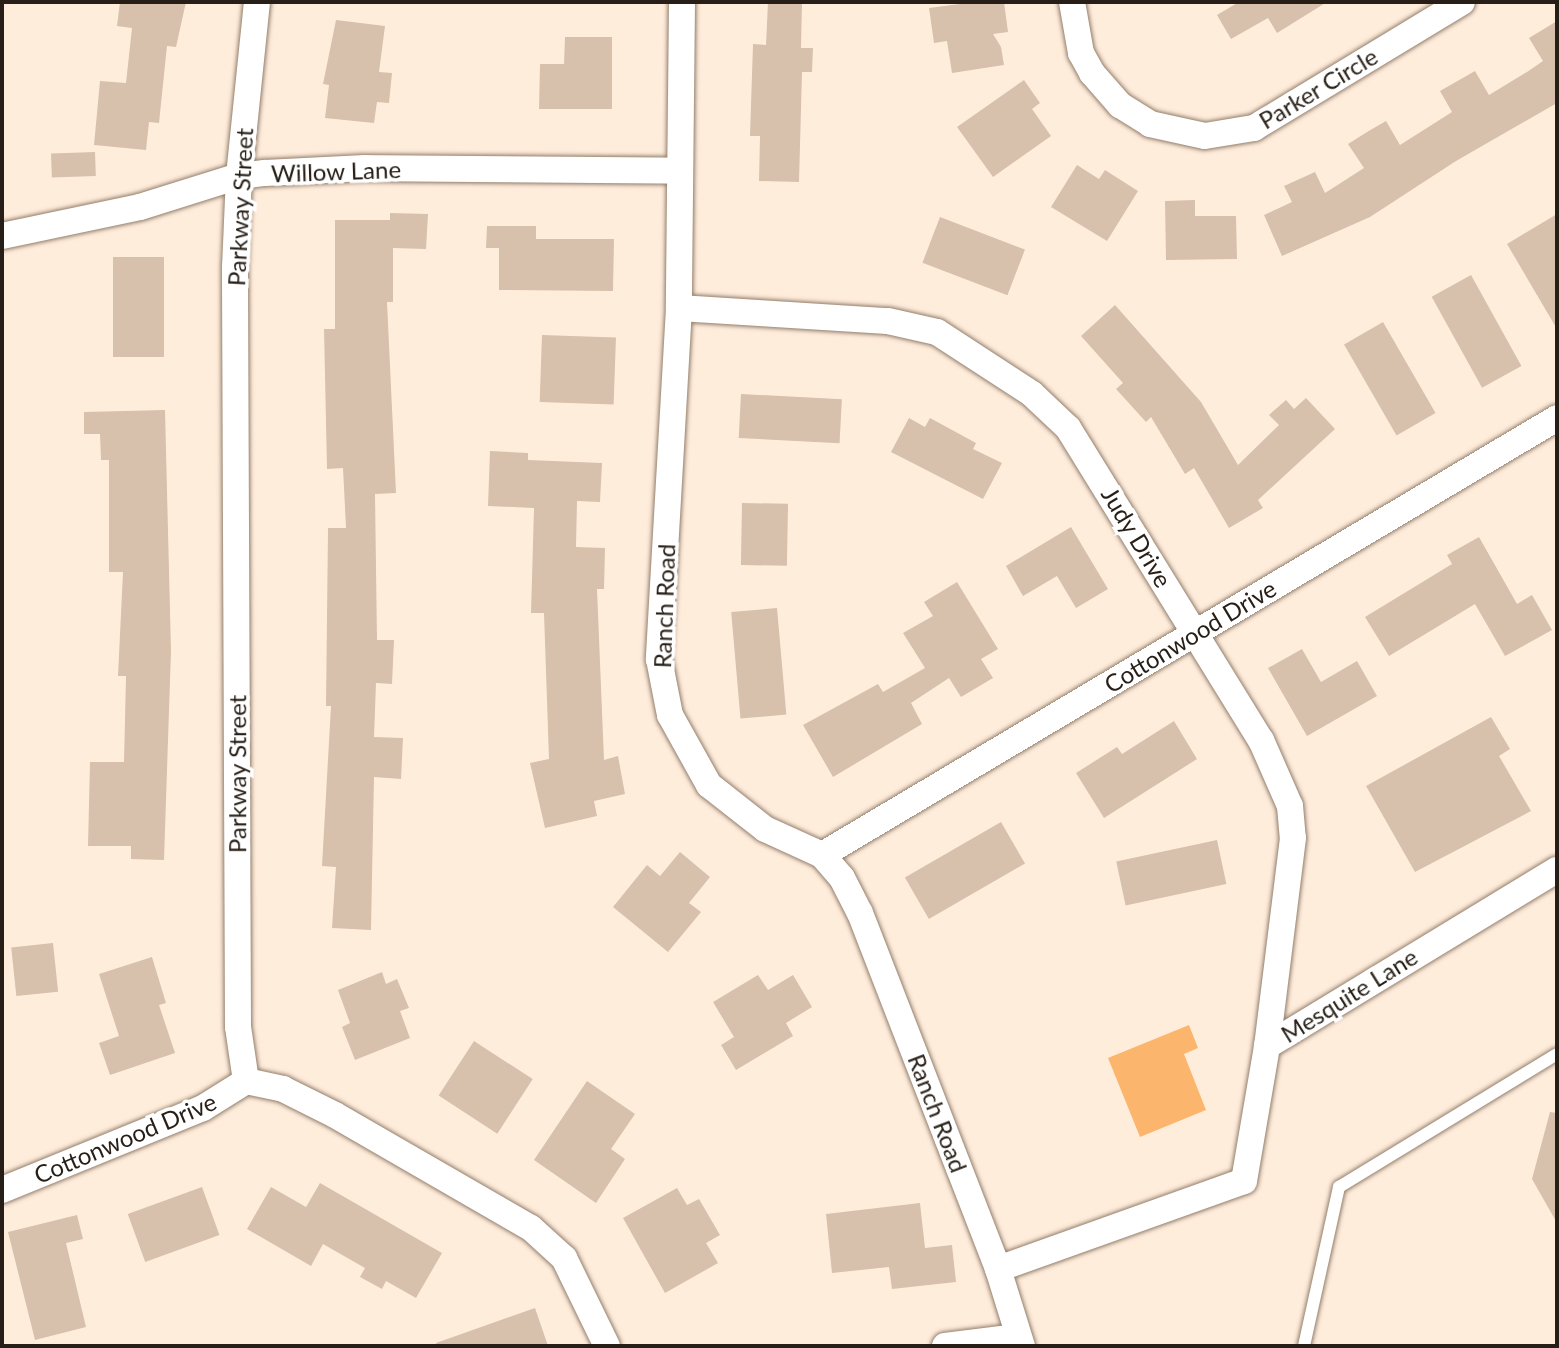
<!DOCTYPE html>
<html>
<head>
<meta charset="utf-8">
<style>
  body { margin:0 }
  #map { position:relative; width:1559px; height:1348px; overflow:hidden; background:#ffeddc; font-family:Lato,sans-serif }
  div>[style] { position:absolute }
  .water>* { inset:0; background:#fcb56d }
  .building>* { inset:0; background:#d7c0ac; transform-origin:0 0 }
  .roads { filter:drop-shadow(0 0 2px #937e6b) drop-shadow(0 0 2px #937e6b) }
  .service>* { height:12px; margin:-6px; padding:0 6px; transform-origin:6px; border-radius:6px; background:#fff }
  .minor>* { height:26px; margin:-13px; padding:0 13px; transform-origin:13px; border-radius:13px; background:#fff }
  span { translate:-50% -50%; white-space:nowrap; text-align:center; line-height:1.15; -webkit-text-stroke:7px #fff; paint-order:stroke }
  .street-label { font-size:24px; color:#271f17 }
  .frame { position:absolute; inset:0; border:4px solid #271f17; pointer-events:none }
</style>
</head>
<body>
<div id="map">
  <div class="water">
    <i style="clip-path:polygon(1189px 1025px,1198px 1048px,1184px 1054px,1206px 1110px,1140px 1137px,1108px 1058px)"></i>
  </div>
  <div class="building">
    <i style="clip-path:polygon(120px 2px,186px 2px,176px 47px,167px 46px,159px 123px,149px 122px,146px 150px,94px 145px,100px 81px,126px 83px,132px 28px,117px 26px)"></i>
    <i style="clip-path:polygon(768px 2px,802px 2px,801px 48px,813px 48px,812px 72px,802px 72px,799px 182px,759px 181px,760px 136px,750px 136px,753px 44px,766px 45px)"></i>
    <i style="clip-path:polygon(975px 2px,1004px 2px,1008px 32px,993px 34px,1001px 47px,1004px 65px,952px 73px,947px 41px,934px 43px,929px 8px)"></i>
    <i style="clip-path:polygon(1239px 2px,1327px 2px,1277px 33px,1268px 18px,1231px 39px,1217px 15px)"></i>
    <i style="clip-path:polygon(336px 20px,385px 26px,379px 72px,392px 73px,389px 103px,377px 102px,374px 123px,325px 118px,329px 85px,323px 84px)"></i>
    <i style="clip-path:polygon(1557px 21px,1557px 103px,1456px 161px,1370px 217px,1282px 256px,1264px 215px,1292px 202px,1284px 186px,1315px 172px,1325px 193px,1364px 168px,1348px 144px,1367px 132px,1386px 121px,1400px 145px,1452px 112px,1440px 91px,1475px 71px,1489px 95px,1527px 72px,1543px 61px,1529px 38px)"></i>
    <i style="clip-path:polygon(565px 37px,612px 37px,612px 109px,539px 109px,540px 64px,564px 64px)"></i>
    <i style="clip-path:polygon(1024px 80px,1040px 103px,1032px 109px,1051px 136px,993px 177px,957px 127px)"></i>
    <i style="left:95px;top:152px;width:24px;height:44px;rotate:88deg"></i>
    <i style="clip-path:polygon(1077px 165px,1099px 179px,1105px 170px,1138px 191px,1107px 241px,1051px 207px)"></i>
    <i style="clip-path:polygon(1195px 200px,1195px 216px,1236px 216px,1237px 259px,1166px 260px,1165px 201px)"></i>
    <i style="clip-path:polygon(390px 213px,428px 214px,426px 249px,393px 248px,393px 302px,387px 302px,396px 493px,375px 494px,377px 640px,394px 640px,392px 684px,376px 683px,374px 737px,403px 738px,401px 779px,374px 777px,371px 930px,332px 928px,336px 867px,322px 866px,331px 706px,326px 706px,328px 528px,346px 528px,343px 468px,327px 469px,324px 329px,335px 329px,335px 220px,390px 220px)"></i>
    <i style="clip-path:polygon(1557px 214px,1557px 329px,1507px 244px)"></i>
    <i style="left:940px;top:217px;width:91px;height:49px;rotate:21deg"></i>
    <i style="clip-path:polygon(487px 226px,536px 226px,536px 239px,614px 239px,613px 291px,499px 290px,499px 248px,486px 248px)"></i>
    <i style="left:113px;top:257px;width:51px;height:100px"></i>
    <i style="left:1471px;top:275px;width:104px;height:45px;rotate:61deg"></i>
    <i style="clip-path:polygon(1115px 305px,1201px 402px,1238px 465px,1279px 425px,1269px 415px,1286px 400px,1294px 409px,1306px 398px,1335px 429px,1258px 500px,1263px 508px,1229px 528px,1194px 468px,1185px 474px,1151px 417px,1146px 422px,1116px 389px,1123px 383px,1081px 336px)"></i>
    <i style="left:1383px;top:322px;width:105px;height:45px;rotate:60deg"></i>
    <i style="left:542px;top:335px;width:74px;height:67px;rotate:2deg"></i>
    <i style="left:741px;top:394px;width:101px;height:44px;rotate:3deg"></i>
    <i style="clip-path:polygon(165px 410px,171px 651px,164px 860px,131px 859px,131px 846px,88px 846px,90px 762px,124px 762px,126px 676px,118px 676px,123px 572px,109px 572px,109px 460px,101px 460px,100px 434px,84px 434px,84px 412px)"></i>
    <i style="clip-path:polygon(909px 418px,925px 427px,930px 418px,976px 443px,973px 449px,1002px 463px,983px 499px,891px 452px)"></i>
    <i style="clip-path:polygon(490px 451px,528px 453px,528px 460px,602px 463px,600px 502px,577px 501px,576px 547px,605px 548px,604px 589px,597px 589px,604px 760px,618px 756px,625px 794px,594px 801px,597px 816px,545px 828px,530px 763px,549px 759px,544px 613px,531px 613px,534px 508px,488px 506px)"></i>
    <i style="left:742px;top:503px;width:46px;height:62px;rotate:1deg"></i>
    <i style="clip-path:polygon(1071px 527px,1108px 589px,1076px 608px,1057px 576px,1023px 596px,1006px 566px)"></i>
    <i style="clip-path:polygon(1479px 537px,1517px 604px,1532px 595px,1552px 630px,1505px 656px,1475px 604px,1389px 656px,1365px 617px,1452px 564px,1447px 555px)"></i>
    <i style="clip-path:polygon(957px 582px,998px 649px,981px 659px,993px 678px,961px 697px,949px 678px,911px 703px,922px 724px,833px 777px,803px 725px,878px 684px,883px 692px,925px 668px,903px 633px,933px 616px,924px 602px)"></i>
    <i style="left:777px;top:608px;width:107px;height:46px;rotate:85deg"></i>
    <i style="clip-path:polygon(1302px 649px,1321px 682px,1357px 661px,1377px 696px,1307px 736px,1268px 668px)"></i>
    <i style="clip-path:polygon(1491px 717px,1510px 749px,1499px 756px,1531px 811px,1415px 872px,1366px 786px)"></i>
    <i style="clip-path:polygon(1174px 721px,1197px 759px,1104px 818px,1076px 773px,1117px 747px,1122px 754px)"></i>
    <i style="left:1001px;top:822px;width:48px;height:111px;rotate:60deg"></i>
    <i style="left:1217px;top:840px;width:45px;height:103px;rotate:78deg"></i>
    <i style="clip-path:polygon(680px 852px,710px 877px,689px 903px,701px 912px,668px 952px,613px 907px,647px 865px,660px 876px)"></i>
    <i style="left:53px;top:943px;width:49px;height:42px;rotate:84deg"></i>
    <i style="clip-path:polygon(152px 957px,166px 1003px,159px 1005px,175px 1053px,110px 1075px,99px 1043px,119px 1036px,99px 974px)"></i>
    <i style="clip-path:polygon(382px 972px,386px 984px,397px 979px,409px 1008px,400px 1011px,410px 1038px,355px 1060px,342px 1027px,350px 1023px,338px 990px)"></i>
    <i style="clip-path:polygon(758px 975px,768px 990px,793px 975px,812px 1007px,786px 1023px,793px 1036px,736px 1070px,721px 1045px,734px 1037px,713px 1002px)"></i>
    <i style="left:474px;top:1041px;width:70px;height:65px;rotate:33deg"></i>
    <i style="clip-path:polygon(587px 1081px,635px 1114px,611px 1149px,625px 1159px,596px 1203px,534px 1160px)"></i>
    <i style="clip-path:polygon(1550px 1112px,1557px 1113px,1557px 1223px,1532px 1179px)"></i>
    <i style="clip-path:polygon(320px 1183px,442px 1253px,416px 1298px,386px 1281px,382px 1289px,360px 1277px,365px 1268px,323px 1244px,311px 1266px,247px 1229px,271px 1187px,306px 1207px)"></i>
    <i style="left:202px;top:1187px;width:51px;height:79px;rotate:70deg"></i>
    <i style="clip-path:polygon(677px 1188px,687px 1205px,699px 1199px,720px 1235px,706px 1243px,718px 1263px,665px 1293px,623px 1218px)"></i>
    <i style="clip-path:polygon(920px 1203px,925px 1248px,952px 1245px,956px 1282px,892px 1289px,889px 1267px,832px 1273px,826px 1214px)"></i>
    <i style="clip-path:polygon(77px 1215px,83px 1239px,66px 1243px,86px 1327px,35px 1340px,8px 1232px)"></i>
    <i style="clip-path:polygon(535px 1308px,548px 1346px,437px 1346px,436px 1343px)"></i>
  </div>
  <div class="roads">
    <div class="service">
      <i style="left:1304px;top:1346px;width:163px;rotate:-77.6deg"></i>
      <i style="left:1339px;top:1187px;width:255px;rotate:-31.4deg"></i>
    </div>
    <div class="minor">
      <i style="left:682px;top:2px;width:306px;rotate:90.6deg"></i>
      <i style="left:679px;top:308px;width:352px;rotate:93.3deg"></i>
      <i style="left:659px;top:659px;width:57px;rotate:78.9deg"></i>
      <i style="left:670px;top:715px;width:80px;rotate:60.9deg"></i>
      <i style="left:709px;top:785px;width:71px;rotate:38.2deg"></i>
      <i style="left:765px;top:829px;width:63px;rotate:24.5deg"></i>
      <i style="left:822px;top:855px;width:30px;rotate:49deg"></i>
      <i style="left:842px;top:878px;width:39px;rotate:63deg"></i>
      <i style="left:860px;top:913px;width:382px;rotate:68.8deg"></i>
      <i style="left:998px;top:1269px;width:81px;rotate:72.7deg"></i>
      <i style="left:1072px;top:2px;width:52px;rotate:80deg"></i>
      <i style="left:1081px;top:53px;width:23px;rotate:61deg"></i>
      <i style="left:1092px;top:73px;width:43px;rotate:48.8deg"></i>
      <i style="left:1120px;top:105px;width:36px;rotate:32deg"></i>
      <i style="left:1150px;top:124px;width:56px;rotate:12.3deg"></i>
      <i style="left:1205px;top:136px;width:50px;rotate:-9.3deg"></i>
      <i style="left:1254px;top:128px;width:243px;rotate:-31.2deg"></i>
      <i style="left:2px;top:236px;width:141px;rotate:-11.9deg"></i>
      <i style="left:140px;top:207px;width:104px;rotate:-17.4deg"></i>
      <i style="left:239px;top:176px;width:26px;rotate:-7deg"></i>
      <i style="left:265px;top:173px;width:100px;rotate:-2.9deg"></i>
      <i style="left:365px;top:168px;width:313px;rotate:0.5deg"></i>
      <i style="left:679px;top:308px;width:209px;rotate:3.6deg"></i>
      <i style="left:888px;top:321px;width:50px;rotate:12.7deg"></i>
      <i style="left:937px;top:332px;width:113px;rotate:33.1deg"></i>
      <i style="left:1032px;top:394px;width:50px;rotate:43.4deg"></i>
      <i style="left:1068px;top:428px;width:367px;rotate:58.3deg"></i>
      <i style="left:1261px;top:740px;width:72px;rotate:66.3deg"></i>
      <i style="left:1290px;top:806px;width:32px;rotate:85deg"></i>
      <i style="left:1293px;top:838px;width:210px;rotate:97.1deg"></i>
      <i style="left:822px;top:855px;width:855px;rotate:-30.73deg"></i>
      <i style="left:246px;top:1081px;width:55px;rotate:-98.4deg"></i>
      <i style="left:238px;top:1027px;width:760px;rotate:-90.23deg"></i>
      <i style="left:235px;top:267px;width:91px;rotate:-87.5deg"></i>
      <i style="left:239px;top:176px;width:175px;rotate:-84.1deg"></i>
      <i style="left:246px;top:1081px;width:38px;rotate:12deg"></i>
      <i style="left:283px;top:1089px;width:58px;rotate:26.6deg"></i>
      <i style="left:335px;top:1115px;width:226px;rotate:30deg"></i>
      <i style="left:531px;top:1228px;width:45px;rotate:42.3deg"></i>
      <i style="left:564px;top:1258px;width:98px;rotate:64deg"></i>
      <i style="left:2px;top:1190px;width:217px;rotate:-22.2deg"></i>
      <i style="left:203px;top:1108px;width:51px;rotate:-32.1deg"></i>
      <i style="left:998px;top:1269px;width:261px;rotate:-19.7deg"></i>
      <i style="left:1244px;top:1181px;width:137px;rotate:-80.3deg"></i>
      <i style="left:1267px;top:1046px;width:339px;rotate:-31.3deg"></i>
      <i style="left:945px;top:1346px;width:73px;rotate:-7.1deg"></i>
    </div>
  </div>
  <div class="street-label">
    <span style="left:1318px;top:88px;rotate:-31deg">Parker Circle</span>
    <span style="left:336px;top:171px;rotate:-2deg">Willow Lane</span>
    <span style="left:240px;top:207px;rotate:-87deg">Parkway Street</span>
    <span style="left:1137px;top:537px;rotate:59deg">Judy Drive</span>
    <span style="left:664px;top:606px;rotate:-88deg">Ranch Road</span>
    <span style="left:1190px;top:636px;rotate:-31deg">Cottonwood Drive</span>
    <span style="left:237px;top:774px;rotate:-90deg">Parkway Street</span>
    <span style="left:1349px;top:995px;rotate:-32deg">Mesquite Lane</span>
    <span style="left:938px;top:1113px;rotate:69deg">Ranch Road</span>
    <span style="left:125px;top:1138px;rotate:-23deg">Cottonwood Drive</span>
  </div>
  <div class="frame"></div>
</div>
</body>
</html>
